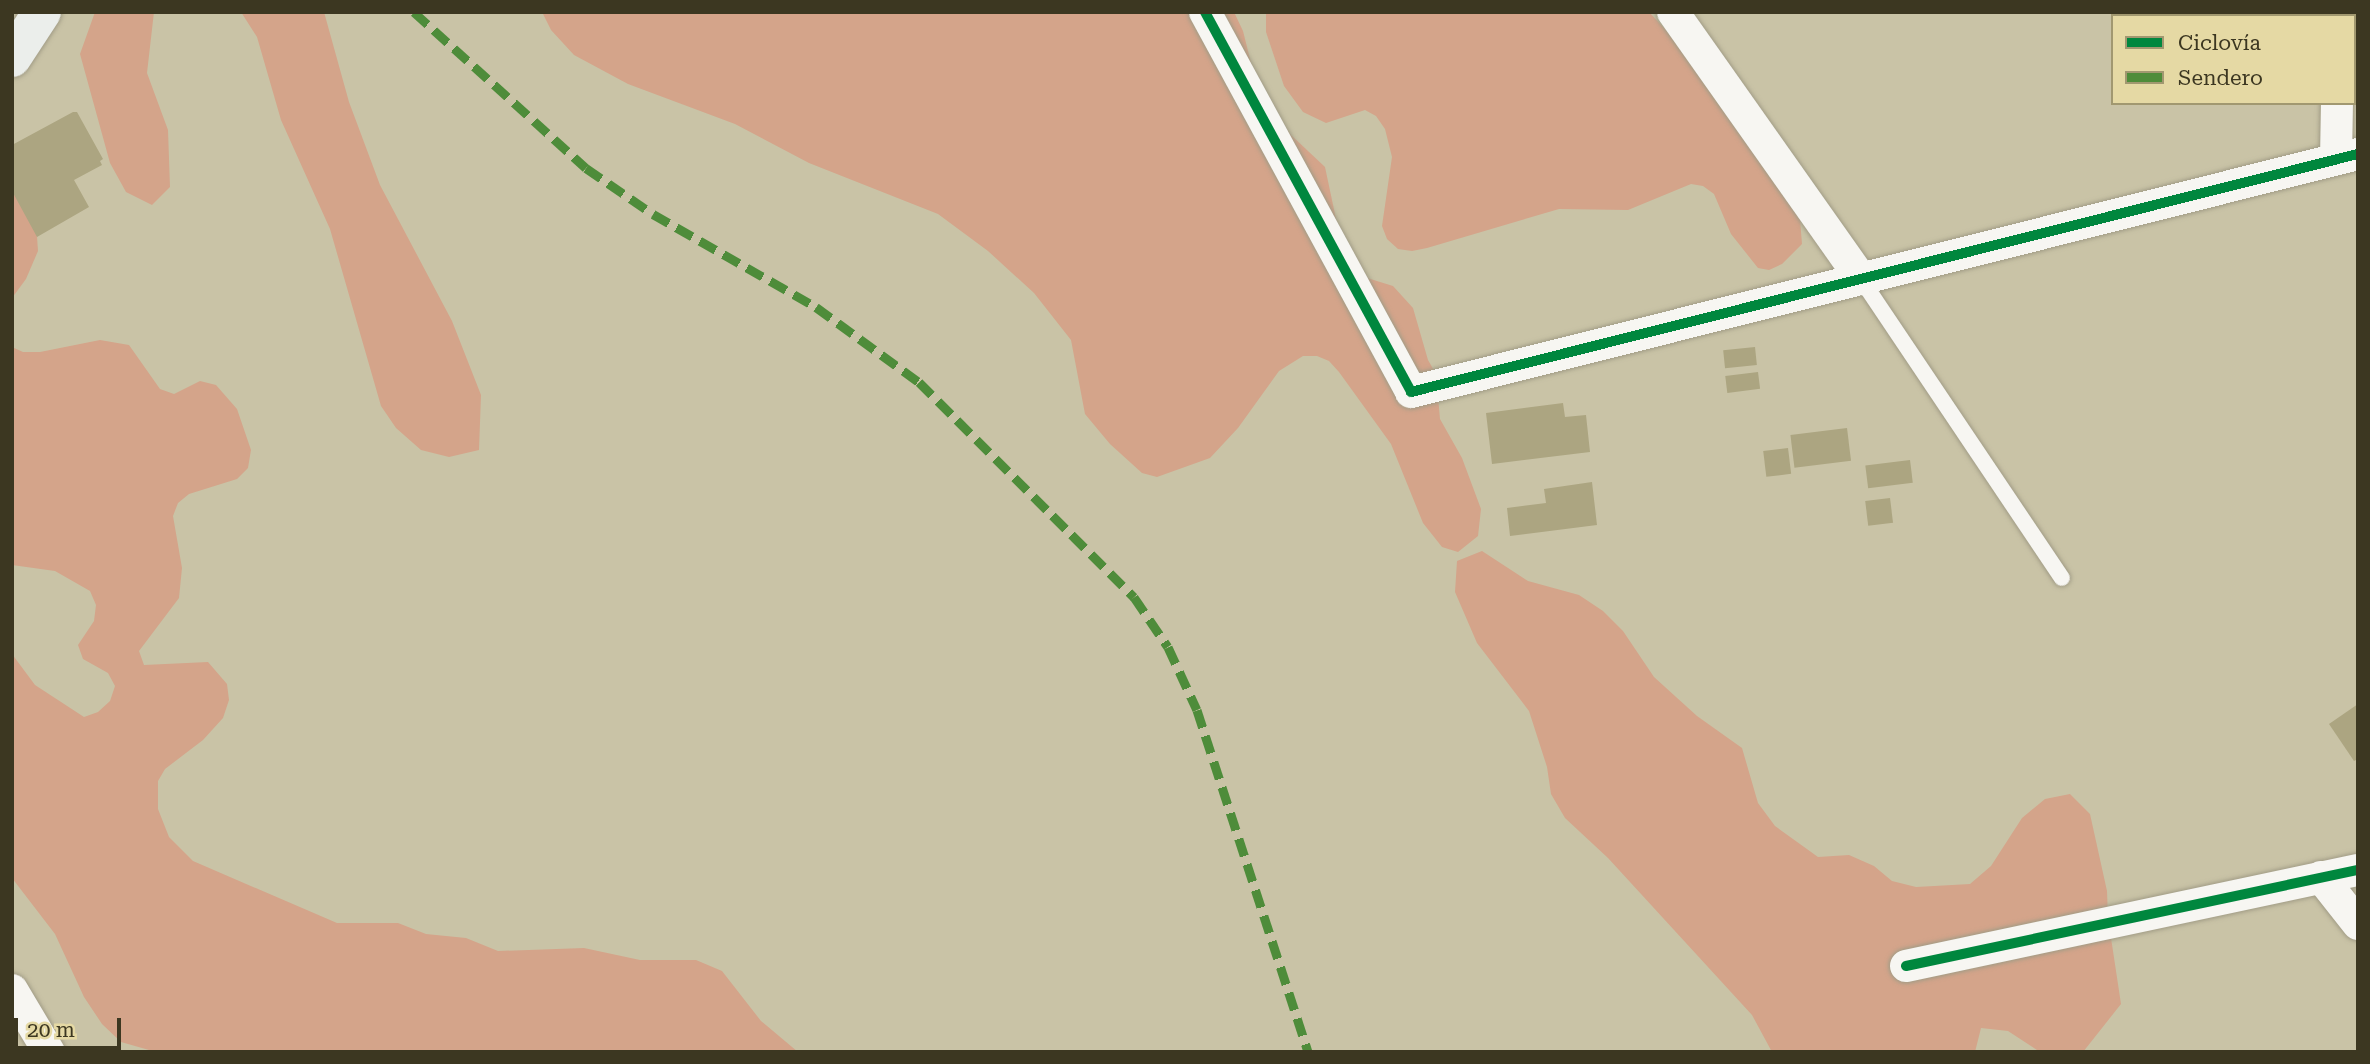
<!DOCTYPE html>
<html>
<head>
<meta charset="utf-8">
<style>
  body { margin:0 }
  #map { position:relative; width:2370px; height:1064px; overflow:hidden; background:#c9c3a6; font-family:"Roboto Serif",serif }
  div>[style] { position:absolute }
  .green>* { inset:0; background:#d4a48a }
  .building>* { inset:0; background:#aca581; transform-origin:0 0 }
  .roads { filter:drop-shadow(0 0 2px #a19c86) drop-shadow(0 0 2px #a19c86) }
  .lane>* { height:16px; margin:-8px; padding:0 8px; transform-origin:8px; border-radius:8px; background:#f7f6f2 }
  .street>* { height:32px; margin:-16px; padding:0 16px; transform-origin:16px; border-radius:16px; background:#f7f6f2 }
  .secondary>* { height:38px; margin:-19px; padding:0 19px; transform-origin:19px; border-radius:19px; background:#ebeeeb }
  .quiet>* { height:9px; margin-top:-4.5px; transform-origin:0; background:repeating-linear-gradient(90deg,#4e8c3a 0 18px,transparent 0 27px) }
  .cycleway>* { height:10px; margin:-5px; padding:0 5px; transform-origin:5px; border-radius:5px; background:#00873e }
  span { translate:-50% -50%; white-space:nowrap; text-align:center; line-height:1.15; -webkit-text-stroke:6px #e5d9a4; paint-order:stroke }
  .frame { position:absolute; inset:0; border:14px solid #3c3721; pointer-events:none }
  .legend { position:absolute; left:2111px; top:14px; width:245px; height:91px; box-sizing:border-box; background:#e5d9a4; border:2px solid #a19870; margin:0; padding:9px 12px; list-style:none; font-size:21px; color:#3c3721 }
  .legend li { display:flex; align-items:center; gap:14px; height:35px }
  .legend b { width:35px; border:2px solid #a19870 }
  .scale { position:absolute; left:14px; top:1018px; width:107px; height:32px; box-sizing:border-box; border:4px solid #3c3721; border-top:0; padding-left:9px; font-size:21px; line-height:24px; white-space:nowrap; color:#3c3721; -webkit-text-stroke:5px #e5d9a4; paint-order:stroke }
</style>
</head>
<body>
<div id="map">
  <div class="green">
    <i style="clip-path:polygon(95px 12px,154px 12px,147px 73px,168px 130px,170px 187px,152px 205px,126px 192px,110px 163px,80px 54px)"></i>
    <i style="clip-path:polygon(241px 12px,324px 12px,349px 102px,380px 185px,452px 321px,481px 395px,479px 450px,449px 457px,421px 450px,396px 428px,381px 406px,330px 229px,281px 120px,257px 37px)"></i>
    <i style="clip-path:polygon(542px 12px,1234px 12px,1243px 31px,1253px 71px,1273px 110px,1291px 135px,1325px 167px,1343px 252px,1364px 277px,1393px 286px,1413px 308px,1428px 360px,1436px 374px,1440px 419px,1462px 458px,1481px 509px,1478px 536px,1458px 552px,1442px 547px,1423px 523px,1391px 444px,1339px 372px,1329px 361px,1317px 356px,1303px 356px,1279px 371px,1238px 428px,1210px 458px,1157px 477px,1142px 473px,1110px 444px,1085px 414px,1071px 340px,1034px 293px,988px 251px,938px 214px,809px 163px,735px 124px,628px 84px,574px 55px,551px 30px)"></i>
    <i style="clip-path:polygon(1266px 12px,1649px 12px,1717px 85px,1798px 194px,1802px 244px,1782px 264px,1769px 270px,1758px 268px,1731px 234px,1714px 194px,1703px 186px,1691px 184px,1628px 210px,1559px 209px,1427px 248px,1412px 251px,1398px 249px,1387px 239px,1382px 226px,1392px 157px,1385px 129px,1376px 116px,1365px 110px,1326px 123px,1303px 112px,1284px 86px,1266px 32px)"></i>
    <i style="clip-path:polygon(12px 189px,36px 222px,38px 251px,26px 279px,12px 298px)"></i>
    <i style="clip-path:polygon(100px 340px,129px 345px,160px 389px,174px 394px,200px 381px,216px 385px,237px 409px,251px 450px,248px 468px,237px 479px,189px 494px,178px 503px,173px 516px,182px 568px,179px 598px,139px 651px,144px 665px,208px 662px,227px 684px,229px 700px,223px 718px,203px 740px,165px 769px,158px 781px,158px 809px,169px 837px,193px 861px,337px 923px,398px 923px,426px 934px,466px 938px,498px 951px,584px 948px,640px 960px,696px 960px,722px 971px,761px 1021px,798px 1052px,156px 1052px,121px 1042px,102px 1024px,84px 997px,55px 934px,12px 878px,12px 654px,35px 685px,84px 717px,98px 712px,110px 701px,115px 686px,108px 673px,83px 659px,78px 645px,94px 621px,96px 605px,90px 591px,55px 571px,12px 565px,12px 347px,23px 352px,40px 352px)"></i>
    <i style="clip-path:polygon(1482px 551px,1528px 581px,1579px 595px,1603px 611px,1623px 631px,1654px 677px,1697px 716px,1742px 748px,1758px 803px,1775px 826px,1818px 857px,1849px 855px,1874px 866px,1892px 881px,1916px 887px,1970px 884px,1991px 866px,2022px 818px,2045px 799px,2070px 794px,2090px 814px,2107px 891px,2108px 918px,2121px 1004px,2083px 1052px,2040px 1052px,2008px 1031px,1981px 1028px,1975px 1052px,1772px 1052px,1752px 1015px,1608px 858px,1565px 818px,1551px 794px,1547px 767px,1529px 711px,1477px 643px,1455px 592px,1457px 561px)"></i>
  </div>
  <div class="building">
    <i style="clip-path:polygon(73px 112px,77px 112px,103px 159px,100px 161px,102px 165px,74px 180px,89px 207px,37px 237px,12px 191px,12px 145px)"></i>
    <i style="left:1755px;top:347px;width:18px;height:32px;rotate:84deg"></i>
    <i style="left:1758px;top:372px;width:17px;height:33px;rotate:83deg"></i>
    <i style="clip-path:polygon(1563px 403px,1565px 417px,1586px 415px,1590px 452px,1492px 464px,1486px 413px)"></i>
    <i style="left:1847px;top:428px;width:33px;height:57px;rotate:83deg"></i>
    <i style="left:1788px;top:448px;width:26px;height:25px;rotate:83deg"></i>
    <i style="left:1910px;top:460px;width:23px;height:45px;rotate:83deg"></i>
    <i style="clip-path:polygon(1592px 482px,1597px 525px,1510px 536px,1507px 508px,1546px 503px,1544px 489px)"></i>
    <i style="left:1890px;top:498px;width:25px;height:25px;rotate:83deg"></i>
    <i style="clip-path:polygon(2358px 704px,2358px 759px,2354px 761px,2329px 724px)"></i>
  </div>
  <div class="roads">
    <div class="lane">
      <i style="left:1861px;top:279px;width:360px;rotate:56.1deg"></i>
    </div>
    <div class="street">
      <i style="left:1205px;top:12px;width:432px;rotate:61.5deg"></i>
      <i style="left:1411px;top:392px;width:976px;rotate:-14.11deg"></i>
      <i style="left:1673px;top:12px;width:327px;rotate:54.8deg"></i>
      <i style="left:2337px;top:16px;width:4px;rotate:-90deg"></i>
      <i style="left:2336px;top:159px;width:56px;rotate:-89deg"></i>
      <i style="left:2321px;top:877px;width:60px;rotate:51.8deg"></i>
      <i style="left:1906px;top:966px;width:462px;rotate:-12deg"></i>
      <i style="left:12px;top:990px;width:72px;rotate:59.2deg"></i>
    </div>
    <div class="secondary">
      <i style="left:12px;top:58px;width:55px;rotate:-56.9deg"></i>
    </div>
  </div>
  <div class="quiet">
    <i style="left:414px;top:12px;width:232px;rotate:42.2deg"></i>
    <i style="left:586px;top:168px;width:81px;rotate:34.5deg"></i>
    <i style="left:653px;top:214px;width:188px;rotate:29.7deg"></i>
    <i style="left:816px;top:307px;width:127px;rotate:36.1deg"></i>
    <i style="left:919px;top:382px;width:304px;rotate:45deg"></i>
    <i style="left:1134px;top:597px;width:60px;rotate:55.8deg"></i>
    <i style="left:1168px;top:647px;width:69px;rotate:65.3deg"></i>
    <i style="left:1197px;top:710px;width:360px;rotate:72deg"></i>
  </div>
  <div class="cycleway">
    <i style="left:1205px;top:12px;width:432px;rotate:61.5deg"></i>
    <i style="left:1411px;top:392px;width:976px;rotate:-14.11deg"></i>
    <i style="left:1906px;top:966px;width:462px;rotate:-12deg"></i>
  </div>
  <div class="frame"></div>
  <ul class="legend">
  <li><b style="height:9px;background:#00873e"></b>Ciclovía</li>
  <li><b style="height:9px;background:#4e8c3a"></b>Sendero</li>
  </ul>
  <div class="scale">20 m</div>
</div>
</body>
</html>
